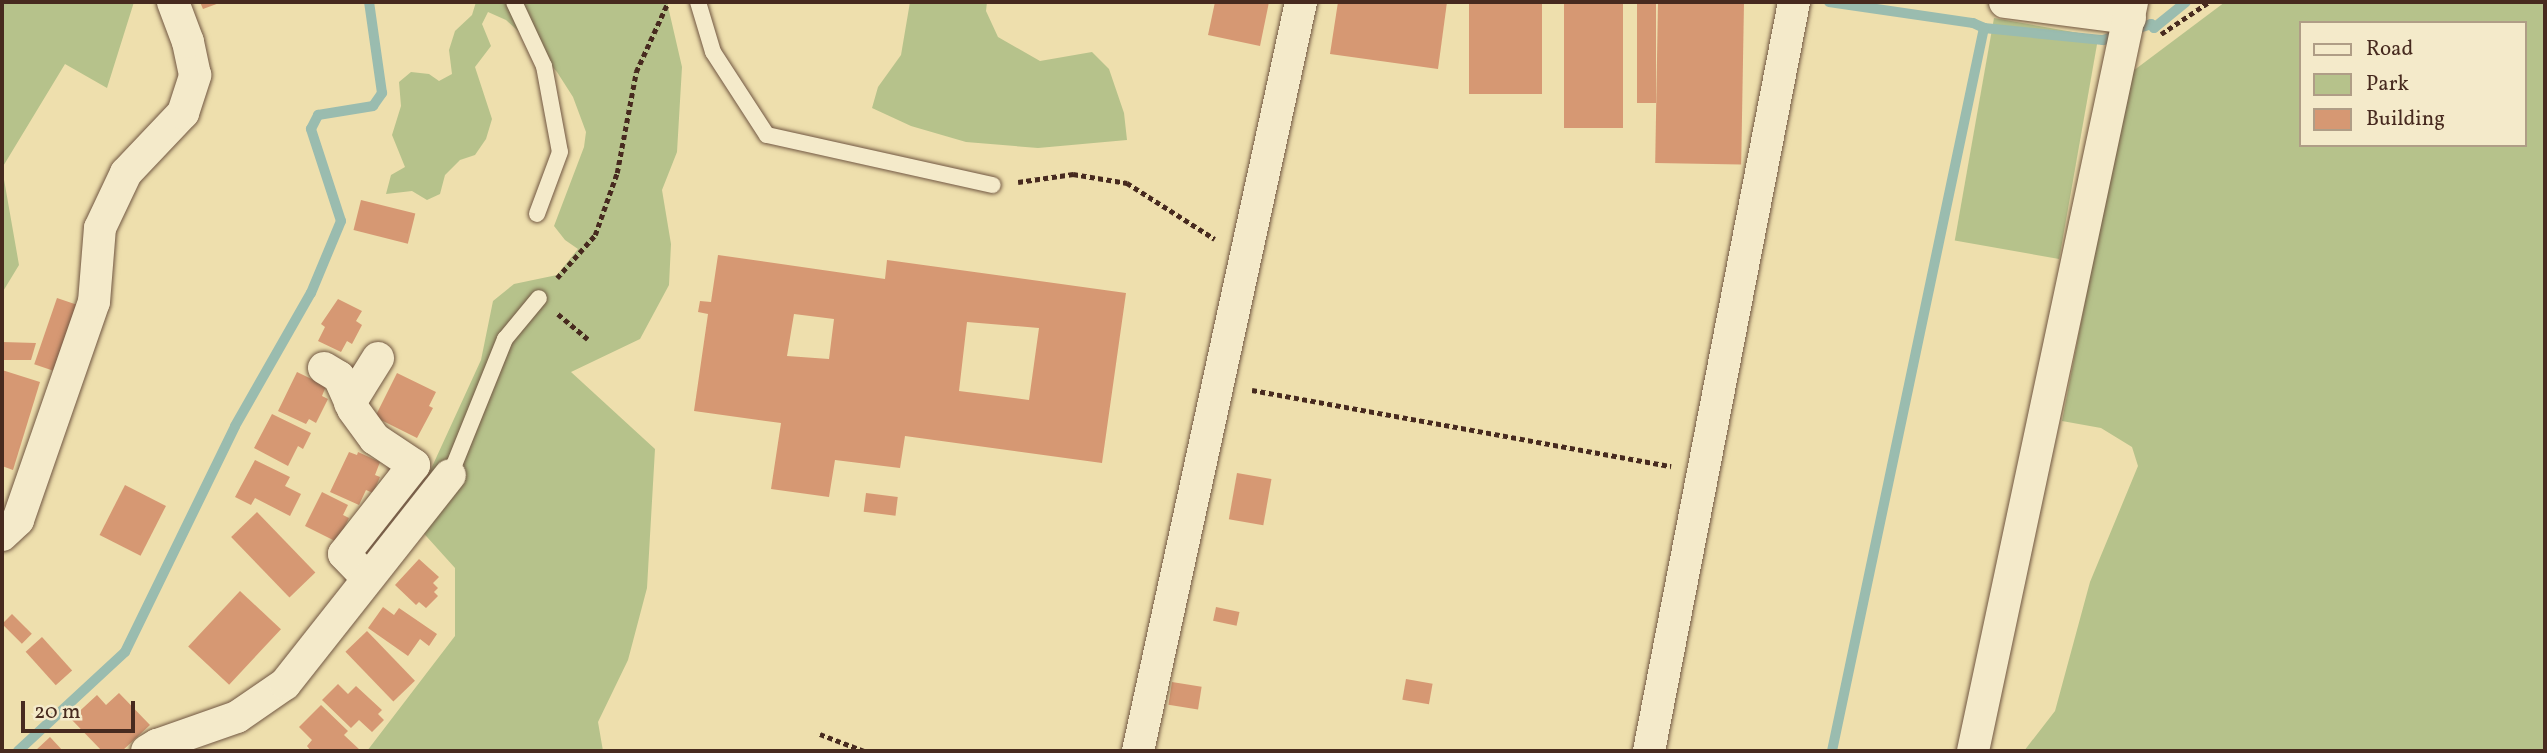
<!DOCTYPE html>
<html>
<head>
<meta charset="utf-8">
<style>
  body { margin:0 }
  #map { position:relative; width:2547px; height:753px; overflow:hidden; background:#eedfad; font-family:Vollkorn,serif }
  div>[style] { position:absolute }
  .green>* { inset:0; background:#b6c28b; transform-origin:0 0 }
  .stream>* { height:10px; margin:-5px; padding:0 5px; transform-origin:5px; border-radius:5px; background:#9abcaf }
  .building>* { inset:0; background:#d69873; transform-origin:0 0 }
  .path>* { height:4.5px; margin-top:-2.25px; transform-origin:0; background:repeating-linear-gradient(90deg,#472a1f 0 5px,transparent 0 8.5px) }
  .roads { filter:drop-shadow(0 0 2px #715742) drop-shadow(0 0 2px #715742) }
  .service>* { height:16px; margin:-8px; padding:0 8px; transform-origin:8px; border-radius:8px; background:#f4eaca }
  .minor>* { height:32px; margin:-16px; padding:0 16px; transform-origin:16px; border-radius:16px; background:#f4eaca }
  span { translate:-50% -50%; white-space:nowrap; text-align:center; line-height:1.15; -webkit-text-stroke:7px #f4eaca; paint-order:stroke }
  .frame { position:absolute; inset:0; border:4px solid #472a1f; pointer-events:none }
  .legend { position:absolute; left:2299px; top:21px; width:228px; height:126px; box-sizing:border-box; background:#f4eaca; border:2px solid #af9d86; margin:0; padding:9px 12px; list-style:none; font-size:21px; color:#472a1f }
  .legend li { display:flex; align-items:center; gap:14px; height:35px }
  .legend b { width:35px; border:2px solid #af9d86 }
  .scale { position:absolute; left:21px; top:701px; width:114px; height:32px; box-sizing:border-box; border:4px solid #472a1f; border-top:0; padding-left:9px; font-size:21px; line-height:24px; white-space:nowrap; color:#472a1f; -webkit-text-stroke:5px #f4eaca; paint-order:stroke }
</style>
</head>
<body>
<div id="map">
  <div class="green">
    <i style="clip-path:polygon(2px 2px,134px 2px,107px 88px,65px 64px,2px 168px,19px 265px,2px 293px)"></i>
    <i style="clip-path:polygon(476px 2px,667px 2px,682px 67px,677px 152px,662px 190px,671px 244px,669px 285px,640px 339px,571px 372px,655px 449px,647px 588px,628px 660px,598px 722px,603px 751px,367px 751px,455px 636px,455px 568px,409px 517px,481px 360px,493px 301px,514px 284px,557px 275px,578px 249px,565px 240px,554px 226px,584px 147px,586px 132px,573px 97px,557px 72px,531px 43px,506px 20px,488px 12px,482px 24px,491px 46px,475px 67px,492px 119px,486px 139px,475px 155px,460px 160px,445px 175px,440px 194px,427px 200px,412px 191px,386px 194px,391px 175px,405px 167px,392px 135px,401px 106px,399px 82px,411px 72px,429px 74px,439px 81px,452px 74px,449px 50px,455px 31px,472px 15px)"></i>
    <i style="clip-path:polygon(910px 2px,987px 2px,986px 11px,998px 37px,1040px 61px,1092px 52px,1109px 69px,1124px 113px,1127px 140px,1038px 148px,966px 142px,911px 126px,872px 108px,878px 87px,901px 55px)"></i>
    <i style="clip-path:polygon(evenodd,2225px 2px,2545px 2px,2545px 751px,2024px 751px,2055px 711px,2090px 582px,2138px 466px,2132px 447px,2101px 428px,2062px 421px,2129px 74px,2225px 2px,2300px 23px,2524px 23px,2524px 145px,2300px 145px,2300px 23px)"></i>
    <i style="left:1994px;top:18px;width:106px;height:226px;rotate:10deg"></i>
  </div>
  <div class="stream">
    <i style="left:1829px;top:2px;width:146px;rotate:8.3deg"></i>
    <i style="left:1973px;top:23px;width:12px;rotate:24deg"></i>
    <i style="left:1984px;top:28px;width:120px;rotate:5.8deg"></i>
    <i style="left:2103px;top:40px;width:17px;rotate:-17deg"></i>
    <i style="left:2139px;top:28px;width:13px;rotate:-18deg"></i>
    <i style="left:2151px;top:24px;width:5px;rotate:53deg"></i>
    <i style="left:2154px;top:28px;width:41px;rotate:-39.1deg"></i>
    <i style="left:18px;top:751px;width:146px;rotate:-42.8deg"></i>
    <i style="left:125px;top:652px;width:251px;rotate:-64deg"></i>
    <i style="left:235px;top:426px;width:153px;rotate:-60.3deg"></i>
    <i style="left:311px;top:293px;width:78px;rotate:-67.4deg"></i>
    <i style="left:341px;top:221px;width:97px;rotate:-108.1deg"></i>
    <i style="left:311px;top:129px;width:16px;rotate:-63deg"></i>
    <i style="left:318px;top:115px;width:56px;rotate:-9.3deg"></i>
    <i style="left:373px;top:106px;width:16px;rotate:-55deg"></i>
    <i style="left:382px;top:93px;width:92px;rotate:-98.1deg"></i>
    <i style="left:1832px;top:751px;width:739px;rotate:-78.13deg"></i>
  </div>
  <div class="building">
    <i style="clip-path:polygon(200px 2px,222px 2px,203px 9px)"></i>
    <i style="clip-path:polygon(1215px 2px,1269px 2px,1260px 46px,1208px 35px)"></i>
    <i style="clip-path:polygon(1338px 2px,1447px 2px,1438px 69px,1330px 54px)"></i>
    <i style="left:1469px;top:2px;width:73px;height:92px"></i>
    <i style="left:1564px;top:2px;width:59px;height:126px"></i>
    <i style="left:1637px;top:2px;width:19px;height:101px"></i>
    <i style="left:1658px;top:2px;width:86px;height:161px;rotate:1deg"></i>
    <i style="left:361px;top:200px;width:56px;height:31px;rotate:14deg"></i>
    <i style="clip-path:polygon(evenodd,718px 255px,885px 279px,887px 260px,1126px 293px,1102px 463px,905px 436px,900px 468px,835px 460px,829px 497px,771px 489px,781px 423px,694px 411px,708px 314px,698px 312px,700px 301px,711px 302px,718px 255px,794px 314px,834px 319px,829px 359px,787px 356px,794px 314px,718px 255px,967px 322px,1039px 328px,1029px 400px,959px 391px,967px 322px)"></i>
    <i style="left:57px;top:298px;width:21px;height:70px;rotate:19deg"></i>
    <i style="clip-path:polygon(338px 299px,362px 311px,356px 321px,362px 325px,352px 344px,347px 341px,341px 352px,318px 341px,325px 327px,321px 324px)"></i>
    <i style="clip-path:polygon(2px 342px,36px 343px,31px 360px,2px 360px)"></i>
    <i style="clip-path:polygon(2px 370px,40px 382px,13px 470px,2px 466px)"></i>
    <i style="clip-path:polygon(297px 372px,326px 386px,322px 396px,328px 399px,316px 423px,309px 419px,306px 424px,278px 411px)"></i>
    <i style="clip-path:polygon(397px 373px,436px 392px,429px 406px,433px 408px,417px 438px,375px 417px)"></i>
    <i style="clip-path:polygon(272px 414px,311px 433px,303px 449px,298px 446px,288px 466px,254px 448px)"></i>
    <i style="clip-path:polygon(349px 452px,357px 455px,358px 452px,380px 462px,375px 475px,380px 477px,373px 493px,366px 490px,359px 505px,330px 492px)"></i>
    <i style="clip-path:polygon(255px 460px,290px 477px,285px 486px,301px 494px,290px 516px,255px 498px,251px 505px,235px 497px)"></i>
    <i style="left:1237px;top:473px;width:35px;height:47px;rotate:10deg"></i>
    <i style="left:125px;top:485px;width:46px;height:56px;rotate:27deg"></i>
    <i style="clip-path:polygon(322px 492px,348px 505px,343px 515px,349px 518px,337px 542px,305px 526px)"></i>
    <i style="left:866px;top:493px;width:32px;height:19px;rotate:7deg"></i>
    <i style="left:257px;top:512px;width:84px;height:36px;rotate:46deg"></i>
    <i style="clip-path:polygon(419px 559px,439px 577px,433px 583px,438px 588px,434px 592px,438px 596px,426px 608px,419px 602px,416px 605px,395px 585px)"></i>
    <i style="left:240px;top:591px;width:56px;height:76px;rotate:43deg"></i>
    <i style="clip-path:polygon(383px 607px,394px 615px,399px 608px,437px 634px,429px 646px,420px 639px,408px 656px,368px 628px)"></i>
    <i style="left:1216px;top:607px;width:24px;height:14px;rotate:12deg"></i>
    <i style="left:12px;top:614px;width:28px;height:14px;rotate:45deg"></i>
    <i style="left:367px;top:631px;width:69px;height:30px;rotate:46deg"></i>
    <i style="left:42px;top:637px;width:45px;height:22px;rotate:48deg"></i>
    <i style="left:1406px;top:679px;width:27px;height:21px;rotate:10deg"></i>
    <i style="left:1172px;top:682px;width:30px;height:23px;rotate:9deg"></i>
    <i style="clip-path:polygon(338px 684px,348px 694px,356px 686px,382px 710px,378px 714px,384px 720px,372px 732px,359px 720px,351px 728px,322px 700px)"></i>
    <i style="clip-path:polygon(119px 693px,150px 725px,122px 751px,102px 751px,71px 719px,97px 695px,106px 705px)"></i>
    <i style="clip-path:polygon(321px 705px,348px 731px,344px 735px,361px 751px,311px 751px,307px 746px,312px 740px,299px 727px)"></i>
    <i style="clip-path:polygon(50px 737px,63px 751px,35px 751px)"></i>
  </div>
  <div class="path">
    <i style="left:2161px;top:34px;width:58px;rotate:-33.7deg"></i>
    <i style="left:1018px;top:182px;width:56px;rotate:-8.3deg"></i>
    <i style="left:1073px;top:174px;width:55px;rotate:9.5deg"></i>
    <i style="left:1127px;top:183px;width:104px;rotate:32.5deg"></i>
    <i style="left:557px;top:278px;width:57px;rotate:-48.5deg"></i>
    <i style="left:595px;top:235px;width:66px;rotate:-70.5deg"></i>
    <i style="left:617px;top:173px;width:103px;rotate:-79.3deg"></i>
    <i style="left:636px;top:72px;width:77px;rotate:-65.4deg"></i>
    <i style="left:558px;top:314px;width:39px;rotate:40deg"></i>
    <i style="left:1252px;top:390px;width:426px;rotate:10.3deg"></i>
    <i style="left:820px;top:734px;width:47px;rotate:21.1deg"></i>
  </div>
  <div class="roads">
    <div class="service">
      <i style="left:514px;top:2px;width:71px;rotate:64.9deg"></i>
      <i style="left:544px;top:66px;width:87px;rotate:79.5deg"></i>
      <i style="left:560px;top:152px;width:66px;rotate:110.4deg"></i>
      <i style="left:698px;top:2px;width:52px;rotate:73.3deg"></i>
      <i style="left:713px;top:52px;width:99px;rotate:57deg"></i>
      <i style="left:767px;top:135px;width:231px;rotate:12.5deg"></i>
      <i style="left:450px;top:475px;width:147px;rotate:-68deg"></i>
      <i style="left:505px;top:339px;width:53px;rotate:-50.3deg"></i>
    </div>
    <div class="minor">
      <i style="left:2005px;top:2px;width:126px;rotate:7.3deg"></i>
      <i style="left:324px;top:368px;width:17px;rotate:31deg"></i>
      <i style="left:339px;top:377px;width:35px;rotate:66deg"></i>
      <i style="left:353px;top:409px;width:37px;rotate:54deg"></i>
      <i style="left:375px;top:439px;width:47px;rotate:33.7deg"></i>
      <i style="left:414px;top:465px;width:113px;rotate:128.2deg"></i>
      <i style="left:344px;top:554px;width:33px;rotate:46deg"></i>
      <i style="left:350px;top:403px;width:53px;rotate:-58.1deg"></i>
      <i style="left:2px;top:535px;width:22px;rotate:-43deg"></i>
      <i style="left:18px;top:520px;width:231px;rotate:-70.8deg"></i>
      <i style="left:94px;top:302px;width:74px;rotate:-85.4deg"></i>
      <i style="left:100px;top:228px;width:61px;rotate:-64.7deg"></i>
      <i style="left:126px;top:173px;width:83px;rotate:-46.5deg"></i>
      <i style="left:183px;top:113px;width:40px;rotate:-72deg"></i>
      <i style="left:195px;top:75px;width:34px;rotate:-102deg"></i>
      <i style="left:188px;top:42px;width:43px;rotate:-110.6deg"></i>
      <i style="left:147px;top:751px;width:12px;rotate:-31deg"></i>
      <i style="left:157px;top:745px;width:85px;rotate:-19.3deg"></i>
      <i style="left:237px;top:717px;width:58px;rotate:-34.5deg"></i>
      <i style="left:285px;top:684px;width:266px;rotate:-51.7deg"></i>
      <i style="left:1138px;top:751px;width:767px;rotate:-77.72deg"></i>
      <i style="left:1649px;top:751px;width:763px;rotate:-79.04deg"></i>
      <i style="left:1973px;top:751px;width:766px;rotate:-78.01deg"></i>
    </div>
  </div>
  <div class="frame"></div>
  <ul class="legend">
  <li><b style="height:9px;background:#f4eaca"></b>Road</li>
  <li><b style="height:19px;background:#b6c28b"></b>Park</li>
  <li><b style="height:19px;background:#d69873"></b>Building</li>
  </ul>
  <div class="scale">20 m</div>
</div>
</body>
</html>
